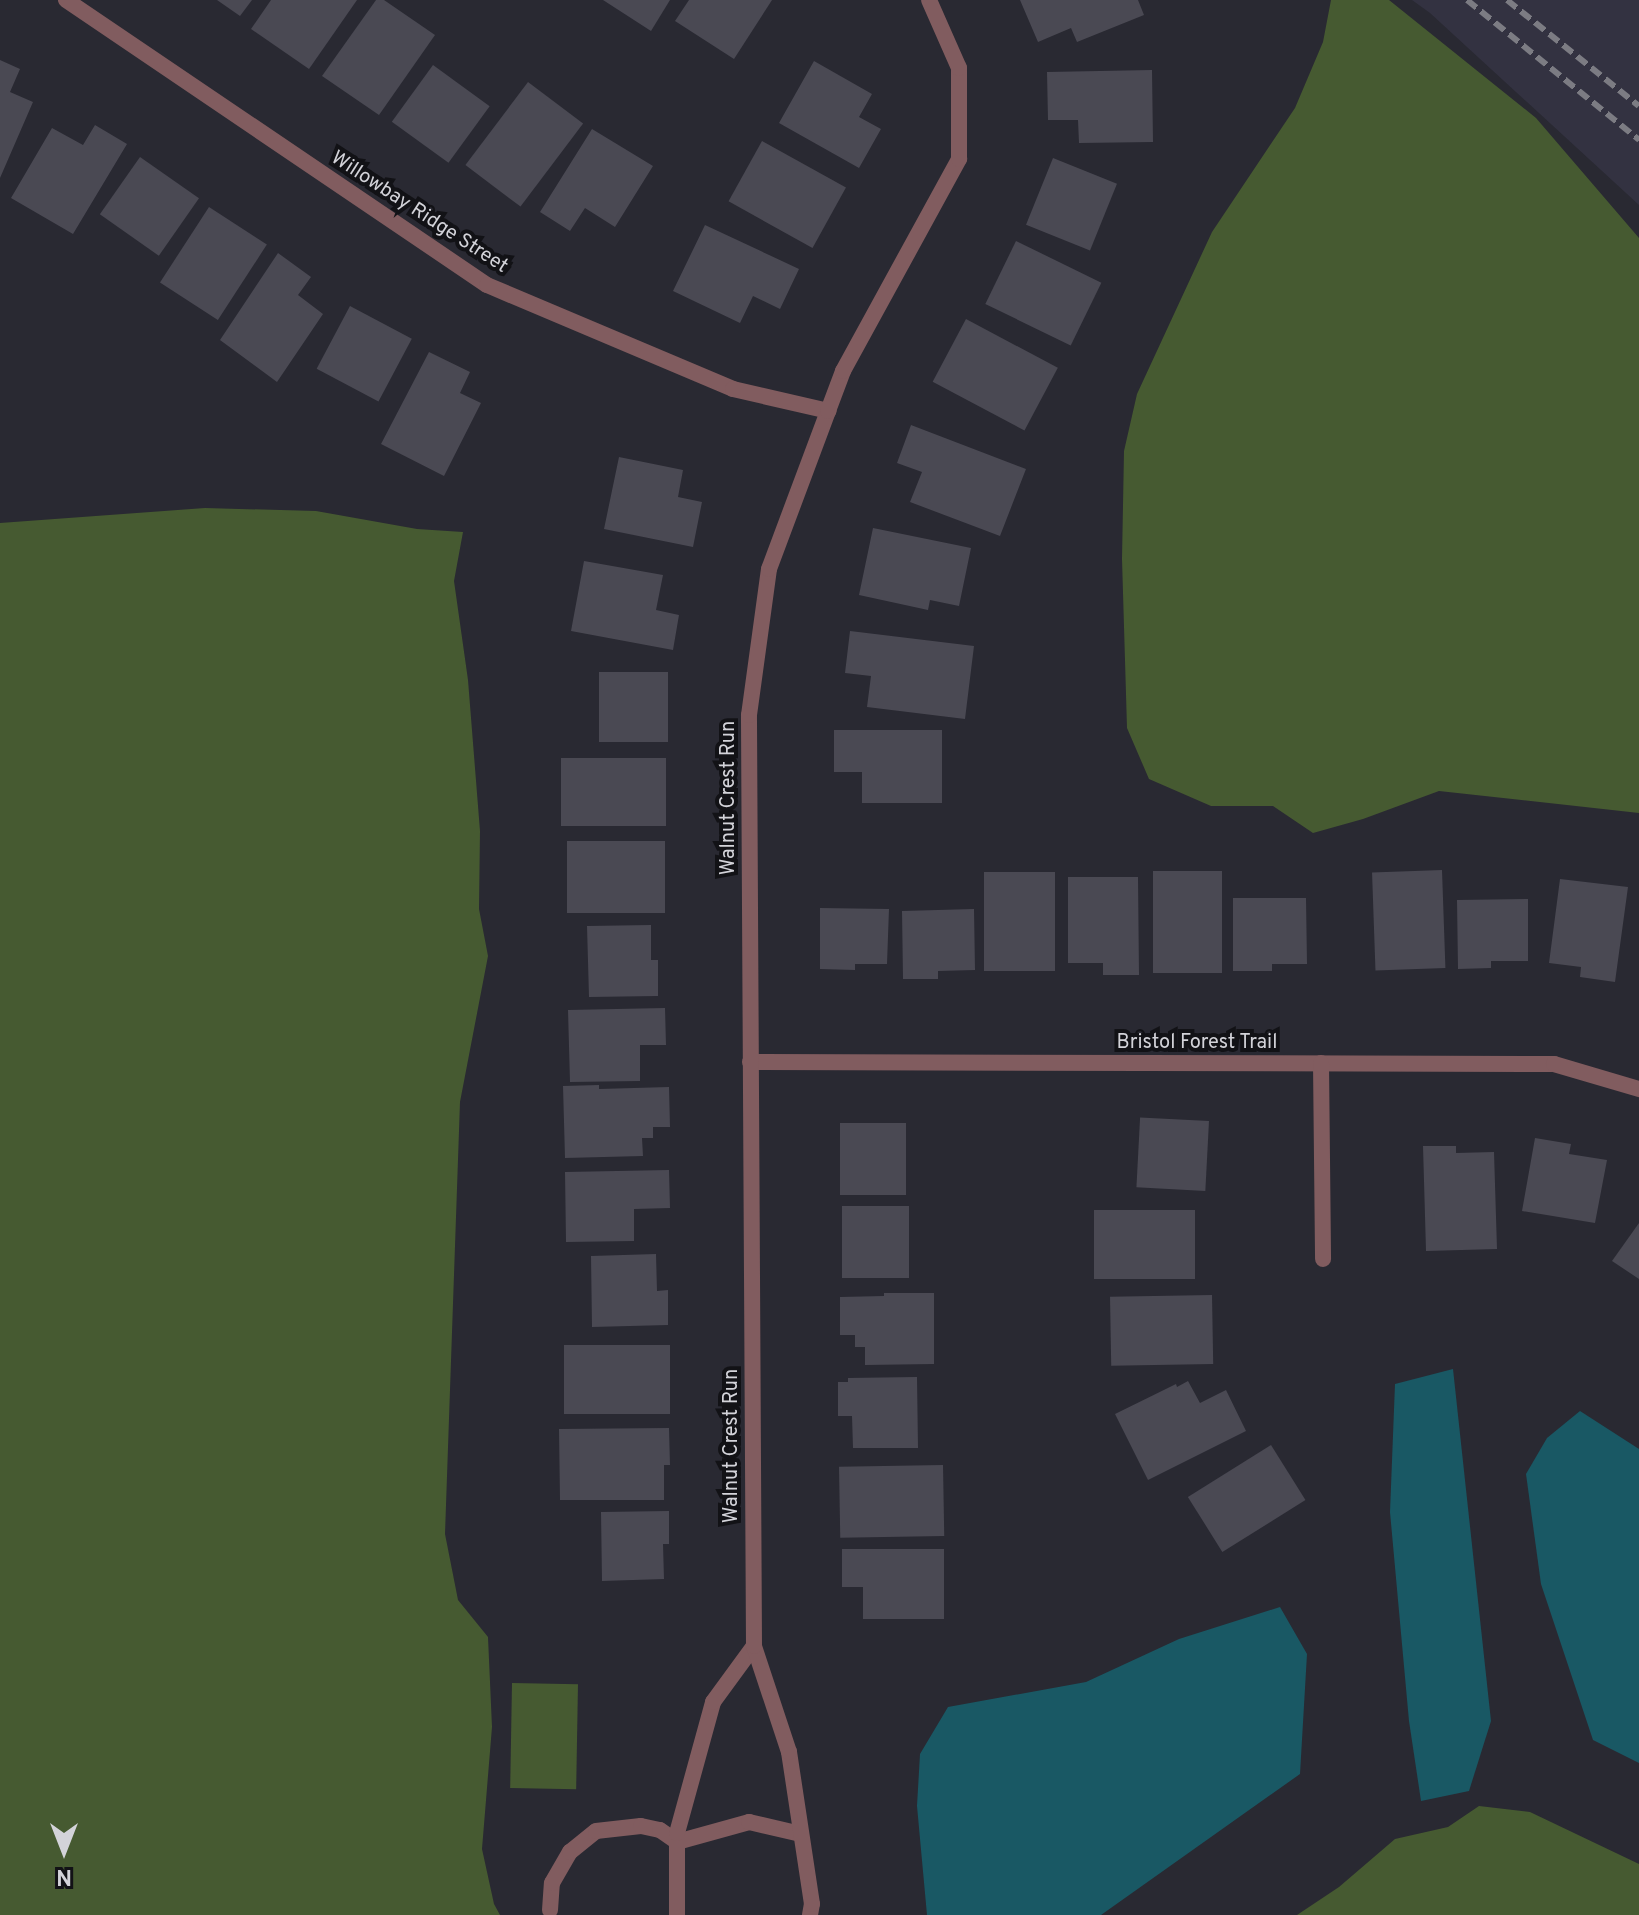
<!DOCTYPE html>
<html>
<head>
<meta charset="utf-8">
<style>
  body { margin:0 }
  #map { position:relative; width:1639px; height:1915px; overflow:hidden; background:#292932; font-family:Overpass,sans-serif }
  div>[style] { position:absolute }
  .built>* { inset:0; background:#333241 }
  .green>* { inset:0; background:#465a31; transform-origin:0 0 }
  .water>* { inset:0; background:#195864 }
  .building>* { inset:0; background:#4a4953; transform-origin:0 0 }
  .lane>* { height:16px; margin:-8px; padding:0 8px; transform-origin:8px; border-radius:8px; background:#815c5f }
  .street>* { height:16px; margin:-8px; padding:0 8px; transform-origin:8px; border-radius:8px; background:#815c5f }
  .rail>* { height:6px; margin-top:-3px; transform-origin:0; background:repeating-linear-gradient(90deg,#7c7c83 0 12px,transparent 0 18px) }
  span { translate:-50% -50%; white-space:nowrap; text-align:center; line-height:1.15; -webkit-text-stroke:8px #121216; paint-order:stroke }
  .street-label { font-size:20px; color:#d3d3d9 }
  .north { position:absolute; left:24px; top:1811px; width:80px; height:80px; -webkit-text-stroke:6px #121216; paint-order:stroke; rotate:180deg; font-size:22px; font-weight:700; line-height:32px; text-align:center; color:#d3d3d9 }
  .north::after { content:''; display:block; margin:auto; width:28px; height:36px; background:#d3d3d9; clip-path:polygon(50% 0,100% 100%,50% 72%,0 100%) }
</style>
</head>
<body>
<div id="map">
  <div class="built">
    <i style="clip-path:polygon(1412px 0,1639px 0,1639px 205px,1430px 13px)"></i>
  </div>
  <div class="green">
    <i style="clip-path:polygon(1331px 0,1389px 0,1536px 118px,1639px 238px,1639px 813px,1439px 791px,1363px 819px,1313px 833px,1273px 806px,1211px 806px,1149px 779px,1127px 728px,1122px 559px,1124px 451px,1137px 394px,1212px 232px,1295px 108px,1323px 42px)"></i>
    <i style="clip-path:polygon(205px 508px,316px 511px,417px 529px,463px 532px,454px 581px,468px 680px,480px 831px,479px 909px,488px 956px,460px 1102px,445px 1534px,458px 1600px,488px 1637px,492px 1727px,482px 1849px,494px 1904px,500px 1915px,0 1915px,0 523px)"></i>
    <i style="left:512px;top:1683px;width:66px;height:105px;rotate:1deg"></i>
    <i style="clip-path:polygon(1479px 1806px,1530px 1812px,1639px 1864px,1639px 1915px,1297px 1915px,1339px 1887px,1395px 1839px,1448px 1827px)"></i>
  </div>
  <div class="water">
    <i style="clip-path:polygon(1453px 1369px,1491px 1721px,1469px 1791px,1421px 1801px,1409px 1721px,1390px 1512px,1395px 1384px)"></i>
    <i style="clip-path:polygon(1580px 1411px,1639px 1449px,1639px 1763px,1593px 1740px,1541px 1584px,1526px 1474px,1547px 1438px)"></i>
    <i style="clip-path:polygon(1280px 1607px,1307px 1654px,1300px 1774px,1101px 1915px,927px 1915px,917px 1806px,920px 1754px,948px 1707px,1086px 1682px,1179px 1639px)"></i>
  </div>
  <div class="building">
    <i style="clip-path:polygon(217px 0,252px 0,240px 16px)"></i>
    <i style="clip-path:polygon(271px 0,357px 0,309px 69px,251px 29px)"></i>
    <i style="clip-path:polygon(376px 0,384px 0,435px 35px,379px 115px,322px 76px)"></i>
    <i style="clip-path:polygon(603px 0,670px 0,651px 31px)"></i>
    <i style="clip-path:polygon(689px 0,772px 0,734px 59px,675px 21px)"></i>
    <i style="clip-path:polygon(1020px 0,1138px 0,1144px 15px,1077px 42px,1071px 28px,1038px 42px)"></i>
    <i style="clip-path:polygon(0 60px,20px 69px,10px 92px,33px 102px,0 178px)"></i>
    <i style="clip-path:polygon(814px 61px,872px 94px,859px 117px,881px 129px,859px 168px,779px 123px)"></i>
    <i style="left:433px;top:65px;width:70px;height:70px;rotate:36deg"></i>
    <i style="clip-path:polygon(1152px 70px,1153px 142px,1079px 143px,1078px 120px,1048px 120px,1047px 72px)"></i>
    <i style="left:528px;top:82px;width:69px;height:104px;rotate:37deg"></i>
    <i style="clip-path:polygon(95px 125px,127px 144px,73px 234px,11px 198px,52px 128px,83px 145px)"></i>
    <i style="clip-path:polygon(592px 129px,653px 166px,615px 227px,585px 208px,570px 231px,540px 212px)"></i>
    <i style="left:762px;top:141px;width:96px;height:69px;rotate:29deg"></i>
    <i style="left:140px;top:157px;width:72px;height:70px;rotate:35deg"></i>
    <i style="left:1053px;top:158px;width:69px;height:72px;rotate:22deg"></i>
    <i style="left:209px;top:207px;width:69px;height:90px;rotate:33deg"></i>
    <i style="clip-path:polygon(705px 225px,799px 269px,780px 309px,753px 296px,740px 323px,673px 291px)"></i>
    <i style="left:1016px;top:241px;width:95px;height:70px;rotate:26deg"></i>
    <i style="clip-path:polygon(278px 253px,311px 277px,298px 295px,323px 314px,277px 382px,220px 340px)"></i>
    <i style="left:350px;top:306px;width:70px;height:71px;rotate:28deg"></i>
    <i style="left:966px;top:319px;width:104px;height:71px;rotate:28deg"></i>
    <i style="clip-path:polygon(429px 352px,470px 372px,460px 393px,481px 403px,444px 476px,381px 444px)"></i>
    <i style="clip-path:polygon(911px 425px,1026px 469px,1000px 536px,910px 502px,922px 472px,897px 463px)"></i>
    <i style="clip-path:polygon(619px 457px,683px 470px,678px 497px,702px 502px,693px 547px,604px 529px)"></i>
    <i style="clip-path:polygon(873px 528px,971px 548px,959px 606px,930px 600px,928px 610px,859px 595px)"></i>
    <i style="clip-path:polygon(584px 561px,663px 575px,656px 610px,679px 615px,673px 650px,571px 631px)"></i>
    <i style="clip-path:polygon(850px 631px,974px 646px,965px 719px,867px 707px,871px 676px,845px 673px)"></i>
    <i style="left:599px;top:672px;width:69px;height:70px"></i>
    <i style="clip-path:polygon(834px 730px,942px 730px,942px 803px,862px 803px,862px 772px,834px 772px)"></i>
    <i style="left:561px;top:758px;width:105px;height:68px"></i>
    <i style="left:567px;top:841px;width:98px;height:72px"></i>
    <i style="left:1442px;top:870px;width:98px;height:70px;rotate:88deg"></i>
    <i style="left:1153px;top:871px;width:69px;height:102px"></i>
    <i style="left:984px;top:872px;width:71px;height:99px"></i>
    <i style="clip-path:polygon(1068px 877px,1138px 877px,1139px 975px,1103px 975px,1103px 963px,1068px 963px)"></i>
    <i style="clip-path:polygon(1560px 879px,1628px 887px,1615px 982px,1580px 977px,1581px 967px,1549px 963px)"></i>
    <i style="clip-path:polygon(1233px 898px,1306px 898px,1307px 964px,1272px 964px,1272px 971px,1233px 971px)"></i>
    <i style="clip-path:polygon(1528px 899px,1528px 961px,1491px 961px,1491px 968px,1458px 969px,1457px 900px)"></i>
    <i style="clip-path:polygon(820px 908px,889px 909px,887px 964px,855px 964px,855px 970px,820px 969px)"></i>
    <i style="clip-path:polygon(974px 909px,975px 970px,938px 971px,938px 979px,903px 979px,902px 911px)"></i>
    <i style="clip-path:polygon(651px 925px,651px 960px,658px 960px,658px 996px,589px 997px,587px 926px)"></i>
    <i style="clip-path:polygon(665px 1008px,666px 1045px,640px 1045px,640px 1081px,570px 1082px,568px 1010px)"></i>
    <i style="clip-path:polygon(599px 1085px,599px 1089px,669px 1087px,670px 1127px,653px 1127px,653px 1138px,642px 1138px,643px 1156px,565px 1158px,563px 1086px)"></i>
    <i style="left:1209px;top:1121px;width:70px;height:69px;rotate:93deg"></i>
    <i style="left:840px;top:1123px;width:66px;height:72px"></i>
    <i style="clip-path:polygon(1535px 1138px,1571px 1144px,1569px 1154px,1607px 1160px,1595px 1223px,1522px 1211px)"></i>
    <i style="clip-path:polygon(1423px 1146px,1456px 1146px,1456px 1153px,1494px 1152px,1497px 1249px,1426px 1251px)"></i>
    <i style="clip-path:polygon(669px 1170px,670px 1208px,634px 1209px,634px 1241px,566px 1242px,565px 1172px)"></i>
    <i style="left:909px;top:1206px;width:72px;height:67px;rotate:90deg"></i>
    <i style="left:1094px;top:1210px;width:101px;height:69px"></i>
    <i style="clip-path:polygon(1639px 1223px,1639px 1279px,1612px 1261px)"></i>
    <i style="clip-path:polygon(656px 1254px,657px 1291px,668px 1290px,668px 1325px,592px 1327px,591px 1256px)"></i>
    <i style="clip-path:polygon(884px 1293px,934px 1293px,934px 1364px,865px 1365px,865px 1347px,855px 1347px,855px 1335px,840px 1335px,840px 1297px,884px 1296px)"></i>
    <i style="left:1212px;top:1295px;width:69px;height:102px;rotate:89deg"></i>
    <i style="left:564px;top:1345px;width:106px;height:69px"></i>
    <i style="clip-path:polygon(917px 1377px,918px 1448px,853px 1448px,852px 1416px,838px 1416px,838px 1382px,848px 1382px,848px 1378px)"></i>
    <i style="clip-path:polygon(1188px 1381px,1200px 1403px,1226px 1390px,1246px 1431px,1148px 1480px,1115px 1414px,1176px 1384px,1177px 1387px)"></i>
    <i style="clip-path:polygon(669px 1428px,670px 1465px,664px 1465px,664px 1500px,560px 1500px,559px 1429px)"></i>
    <i style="left:1271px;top:1445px;width:65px;height:98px;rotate:58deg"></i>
    <i style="left:943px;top:1465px;width:71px;height:104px;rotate:89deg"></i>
    <i style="clip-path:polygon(669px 1511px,669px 1544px,663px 1544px,664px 1579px,602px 1581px,601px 1512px)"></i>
    <i style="clip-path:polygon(842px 1549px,944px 1549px,944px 1619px,863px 1619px,863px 1587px,842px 1587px)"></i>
  </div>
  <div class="lane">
    <i style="left:550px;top:1910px;width:27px;rotate:-86deg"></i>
    <i style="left:552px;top:1883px;width:36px;rotate:-60deg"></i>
    <i style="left:570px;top:1852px;width:33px;rotate:-39deg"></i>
    <i style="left:596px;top:1831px;width:45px;rotate:-6.3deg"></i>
    <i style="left:641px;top:1826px;width:19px;rotate:12deg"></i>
    <i style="left:660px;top:1830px;width:21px;rotate:35deg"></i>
  </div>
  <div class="street">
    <i style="left:66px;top:0;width:508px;rotate:34.1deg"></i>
    <i style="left:487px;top:285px;width:267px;rotate:22.9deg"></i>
    <i style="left:733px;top:389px;width:98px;rotate:13deg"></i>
    <i style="left:750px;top:1062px;width:804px;rotate:0.14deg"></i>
    <i style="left:1554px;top:1064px;width:89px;rotate:16.4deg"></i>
    <i style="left:1321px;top:1063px;width:196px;rotate:89.4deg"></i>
    <i style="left:677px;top:1842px;width:75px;rotate:-15.5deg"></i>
    <i style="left:749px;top:1822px;width:53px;rotate:13deg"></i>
    <i style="left:677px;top:1915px;width:82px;rotate:-90deg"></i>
    <i style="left:677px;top:1833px;width:136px;rotate:-74.6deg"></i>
    <i style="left:713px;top:1702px;width:69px;rotate:-53.8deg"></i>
    <i style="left:810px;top:1915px;width:11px;rotate:-80deg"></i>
    <i style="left:812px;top:1904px;width:154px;rotate:-98.6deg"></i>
    <i style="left:789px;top:1752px;width:112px;rotate:-108.3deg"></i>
    <i style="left:754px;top:1646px;width:931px;rotate:-90.31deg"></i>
    <i style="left:749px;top:715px;width:147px;rotate:-82.2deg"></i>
    <i style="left:769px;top:569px;width:169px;rotate:-69.5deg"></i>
    <i style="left:828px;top:411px;width:43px;rotate:-69.4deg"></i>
    <i style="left:843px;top:371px;width:242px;rotate:-61.3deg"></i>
    <i style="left:959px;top:159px;width:91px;rotate:-90deg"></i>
    <i style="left:959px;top:68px;width:74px;rotate:-113.8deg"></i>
  </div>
  <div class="rail">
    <i style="left:1467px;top:0;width:222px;rotate:39.1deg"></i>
    <i style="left:1507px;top:0;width:169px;rotate:38.8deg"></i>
  </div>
  <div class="street-label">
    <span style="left:419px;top:213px;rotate:33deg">Willowbay Ridge Street</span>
    <span style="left:729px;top:798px;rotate:-90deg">Walnut Crest Run</span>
    <span style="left:1197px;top:1043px">Bristol Forest Trail</span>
    <span style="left:732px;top:1446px;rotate:-90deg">Walnut Crest Run</span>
  </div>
  <div class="north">N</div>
</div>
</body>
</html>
